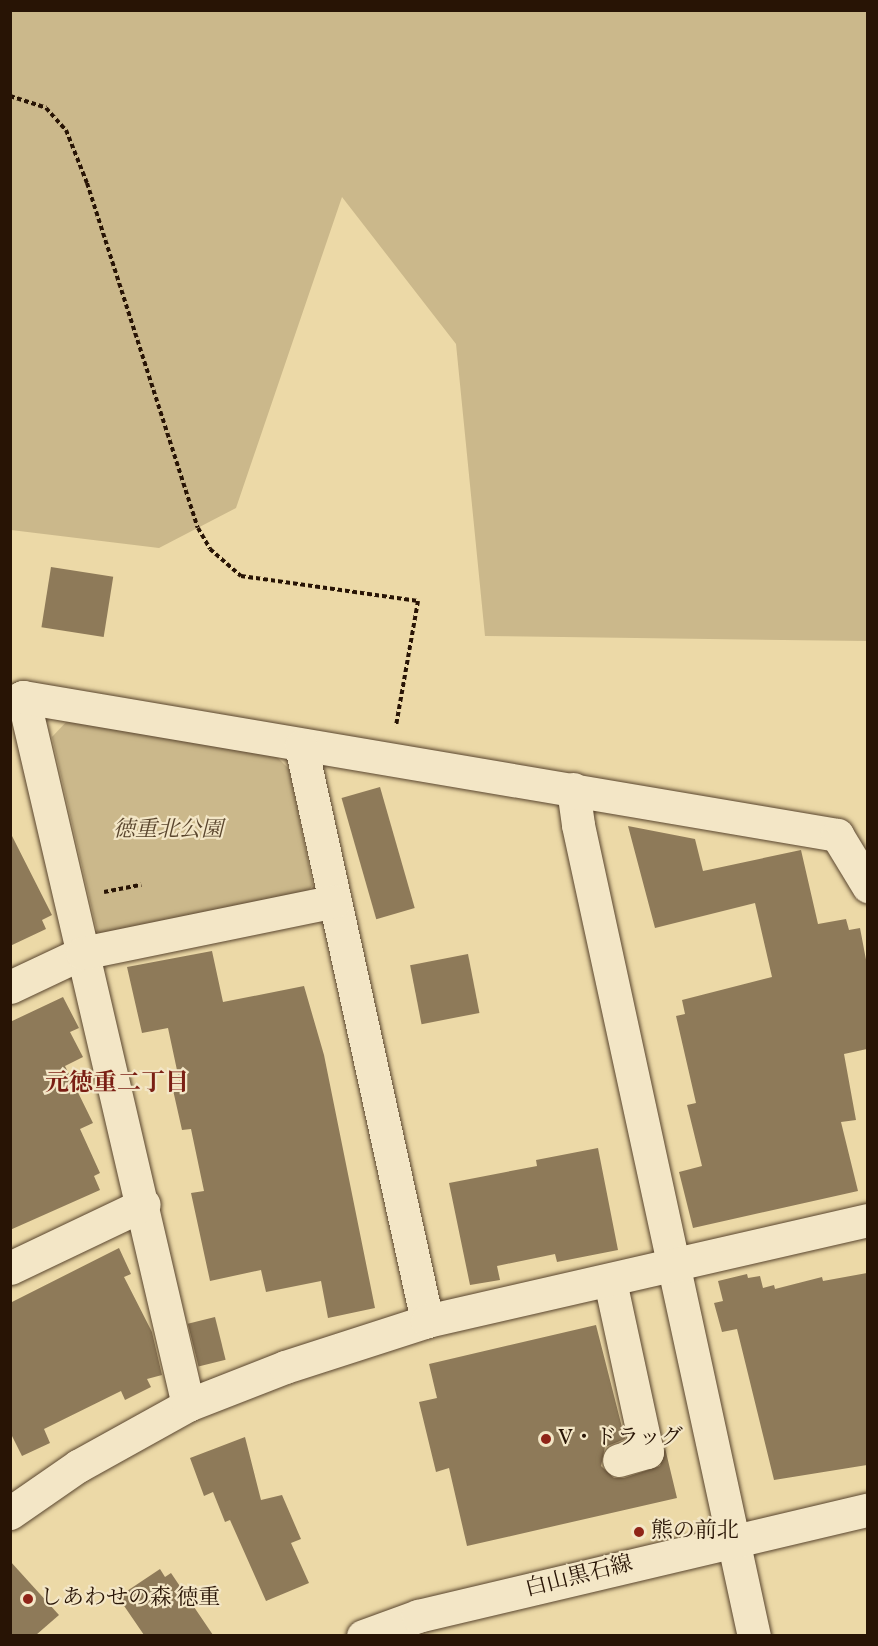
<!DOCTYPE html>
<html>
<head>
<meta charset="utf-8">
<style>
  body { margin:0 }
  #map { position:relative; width:878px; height:1646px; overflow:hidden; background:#ecd9a7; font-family:Vollkorn,"Noto Serif JP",serif }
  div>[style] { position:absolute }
  .green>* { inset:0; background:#cbb88b }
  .building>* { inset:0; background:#8e7a59; transform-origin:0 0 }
  .path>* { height:4px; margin-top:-2px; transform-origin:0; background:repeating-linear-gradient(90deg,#281405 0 4.5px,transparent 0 7.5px) }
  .roads { filter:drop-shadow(0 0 2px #59452e) drop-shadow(0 0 2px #59452e) }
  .minor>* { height:33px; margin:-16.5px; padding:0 16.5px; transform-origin:16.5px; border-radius:16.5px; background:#f3e6c6 }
  .dots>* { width:16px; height:16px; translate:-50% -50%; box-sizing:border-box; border:3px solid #f3e6c6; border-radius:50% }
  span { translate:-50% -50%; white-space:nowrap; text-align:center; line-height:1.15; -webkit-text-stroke:4.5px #f3e6c6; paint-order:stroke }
  .park-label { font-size:22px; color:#59452d; font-style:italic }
  .poi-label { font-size:22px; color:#281405 }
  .left { translate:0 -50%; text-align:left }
  .street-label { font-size:22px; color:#281405 }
  .neighbourhood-label { font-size:24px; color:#7a1f14; font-weight:700 }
  .frame { position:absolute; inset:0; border:12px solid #281405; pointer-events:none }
</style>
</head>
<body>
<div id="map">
  <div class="green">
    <i style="clip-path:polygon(11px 10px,867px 11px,867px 641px,485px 636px,456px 344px,342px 197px,236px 508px,159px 548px,11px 530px)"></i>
    <i style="clip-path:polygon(68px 720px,275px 755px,289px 769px,313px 885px,303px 897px,104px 937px,97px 931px,52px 737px)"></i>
  </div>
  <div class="building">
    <i style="left:51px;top:567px;width:63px;height:61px;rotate:9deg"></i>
    <i style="left:380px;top:787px;width:126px;height:40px;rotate:74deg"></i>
    <i style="clip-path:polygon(628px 826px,695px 839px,703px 871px,801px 850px,818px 924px,846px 919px,849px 930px,860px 928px,867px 965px,867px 1049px,844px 1054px,856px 1120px,841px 1122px,858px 1191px,693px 1228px,679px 1172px,702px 1166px,687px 1105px,696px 1103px,676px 1016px,685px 1014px,682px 1000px,772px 977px,755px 903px,655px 928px)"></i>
    <i style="clip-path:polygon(10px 832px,52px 915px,42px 920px,46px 929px,10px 946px)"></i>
    <i style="clip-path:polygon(212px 951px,223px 1002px,304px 986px,324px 1055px,375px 1308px,328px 1318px,321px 1281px,266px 1292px,261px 1270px,210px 1281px,191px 1193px,204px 1191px,191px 1129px,182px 1130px,173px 1090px,181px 1089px,168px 1028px,142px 1033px,127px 967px)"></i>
    <i style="left:468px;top:954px;width:60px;height:59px;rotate:79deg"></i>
    <i style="clip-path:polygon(63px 997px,79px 1028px,70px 1032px,83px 1057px,65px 1066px,93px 1123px,80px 1129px,100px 1173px,94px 1176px,100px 1190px,10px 1230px,10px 1022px)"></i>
    <i style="clip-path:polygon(598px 1148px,618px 1250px,557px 1262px,555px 1254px,497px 1266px,500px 1280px,470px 1285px,449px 1183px,537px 1166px,536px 1160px)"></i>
    <i style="clip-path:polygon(119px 1248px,131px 1274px,124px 1277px,152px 1332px,162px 1375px,147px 1379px,151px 1387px,125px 1400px,121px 1391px,44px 1429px,50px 1443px,22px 1456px,10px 1432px,10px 1303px)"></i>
    <i style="clip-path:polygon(867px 1273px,867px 1465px,774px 1480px,737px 1329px,722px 1332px,714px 1303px,723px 1301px,718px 1281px,747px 1274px,748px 1278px,760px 1276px,763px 1288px,774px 1285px,775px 1289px,822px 1277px,823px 1281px)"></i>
    <i style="left:215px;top:1317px;width:44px;height:28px;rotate:76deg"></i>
    <i style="clip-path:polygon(596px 1325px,625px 1439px,605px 1447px,601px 1466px,614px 1478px,624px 1478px,660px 1466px,665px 1448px,677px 1498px,467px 1546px,449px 1468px,436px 1472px,419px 1402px,437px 1398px,429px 1364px)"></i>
    <i style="clip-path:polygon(245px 1437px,261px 1500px,282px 1495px,301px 1539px,291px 1543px,309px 1583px,266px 1601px,230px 1520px,225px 1522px,213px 1492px,204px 1496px,190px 1458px)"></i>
    <i style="clip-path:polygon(10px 1561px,59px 1615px,36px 1635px,10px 1635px)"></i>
    <i style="clip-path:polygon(160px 1569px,165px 1577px,171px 1573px,213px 1635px,144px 1635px,118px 1597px)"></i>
  </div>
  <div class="path">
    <i style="left:10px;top:96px;width:38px;rotate:18deg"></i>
    <i style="left:46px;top:108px;width:30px;rotate:48deg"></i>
    <i style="left:66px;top:130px;width:57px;rotate:68.4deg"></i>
    <i style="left:87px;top:183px;width:362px;rotate:72.2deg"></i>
    <i style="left:198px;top:528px;width:24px;rotate:60deg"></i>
    <i style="left:210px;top:549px;width:41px;rotate:41.1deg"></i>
    <i style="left:241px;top:576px;width:179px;rotate:8deg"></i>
    <i style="left:418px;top:601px;width:127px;rotate:100deg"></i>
    <i style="left:104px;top:892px;width:38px;rotate:-11deg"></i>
  </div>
  <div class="roads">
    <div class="minor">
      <i style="left:23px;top:697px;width:727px;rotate:76.88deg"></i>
      <i style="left:10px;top:703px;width:14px;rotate:-25deg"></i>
      <i style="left:23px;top:697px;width:826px;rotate:9.62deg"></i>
      <i style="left:837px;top:835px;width:60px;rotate:58.7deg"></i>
      <i style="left:301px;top:746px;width:589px;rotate:77.64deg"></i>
      <i style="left:573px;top:789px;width:36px;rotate:82deg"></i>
      <i style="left:578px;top:825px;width:830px;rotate:77.76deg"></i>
      <i style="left:10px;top:987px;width:80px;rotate:-25.3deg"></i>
      <i style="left:82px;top:953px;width:258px;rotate:-11.6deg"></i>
      <i style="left:10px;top:1268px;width:148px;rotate:-25.5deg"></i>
      <i style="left:610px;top:1281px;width:175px;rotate:77.8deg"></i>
      <i style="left:647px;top:1452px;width:29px;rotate:164deg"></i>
      <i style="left:10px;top:1513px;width:83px;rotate:-34.7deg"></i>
      <i style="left:78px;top:1466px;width:126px;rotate:-29deg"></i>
      <i style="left:188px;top:1405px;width:104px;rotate:-21.4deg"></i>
      <i style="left:285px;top:1367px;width:149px;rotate:-17.9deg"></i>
      <i style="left:427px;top:1321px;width:452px;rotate:-12.9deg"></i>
      <i style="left:363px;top:1636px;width:59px;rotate:-20deg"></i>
      <i style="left:418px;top:1616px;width:462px;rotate:-13.3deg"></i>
    </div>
  </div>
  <div class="dots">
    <i style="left:546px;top:1439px;background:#8f2418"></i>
    <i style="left:639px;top:1532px;background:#8f2418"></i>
    <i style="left:28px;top:1599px;background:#8f2418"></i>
  </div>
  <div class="park-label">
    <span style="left:168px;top:831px">徳重北公園</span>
  </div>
  <div class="poi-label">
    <span class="left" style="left:558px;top:1439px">V・ドラッグ</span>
    <span class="left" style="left:651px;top:1532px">熊の前北</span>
    <span class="left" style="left:40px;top:1599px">しあわせの森 徳重</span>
  </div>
  <div class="street-label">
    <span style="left:579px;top:1577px;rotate:-14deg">白山黒石線</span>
  </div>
  <div class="neighbourhood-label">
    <span style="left:117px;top:1085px">元徳重二丁目</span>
  </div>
  <div class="frame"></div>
</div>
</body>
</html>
